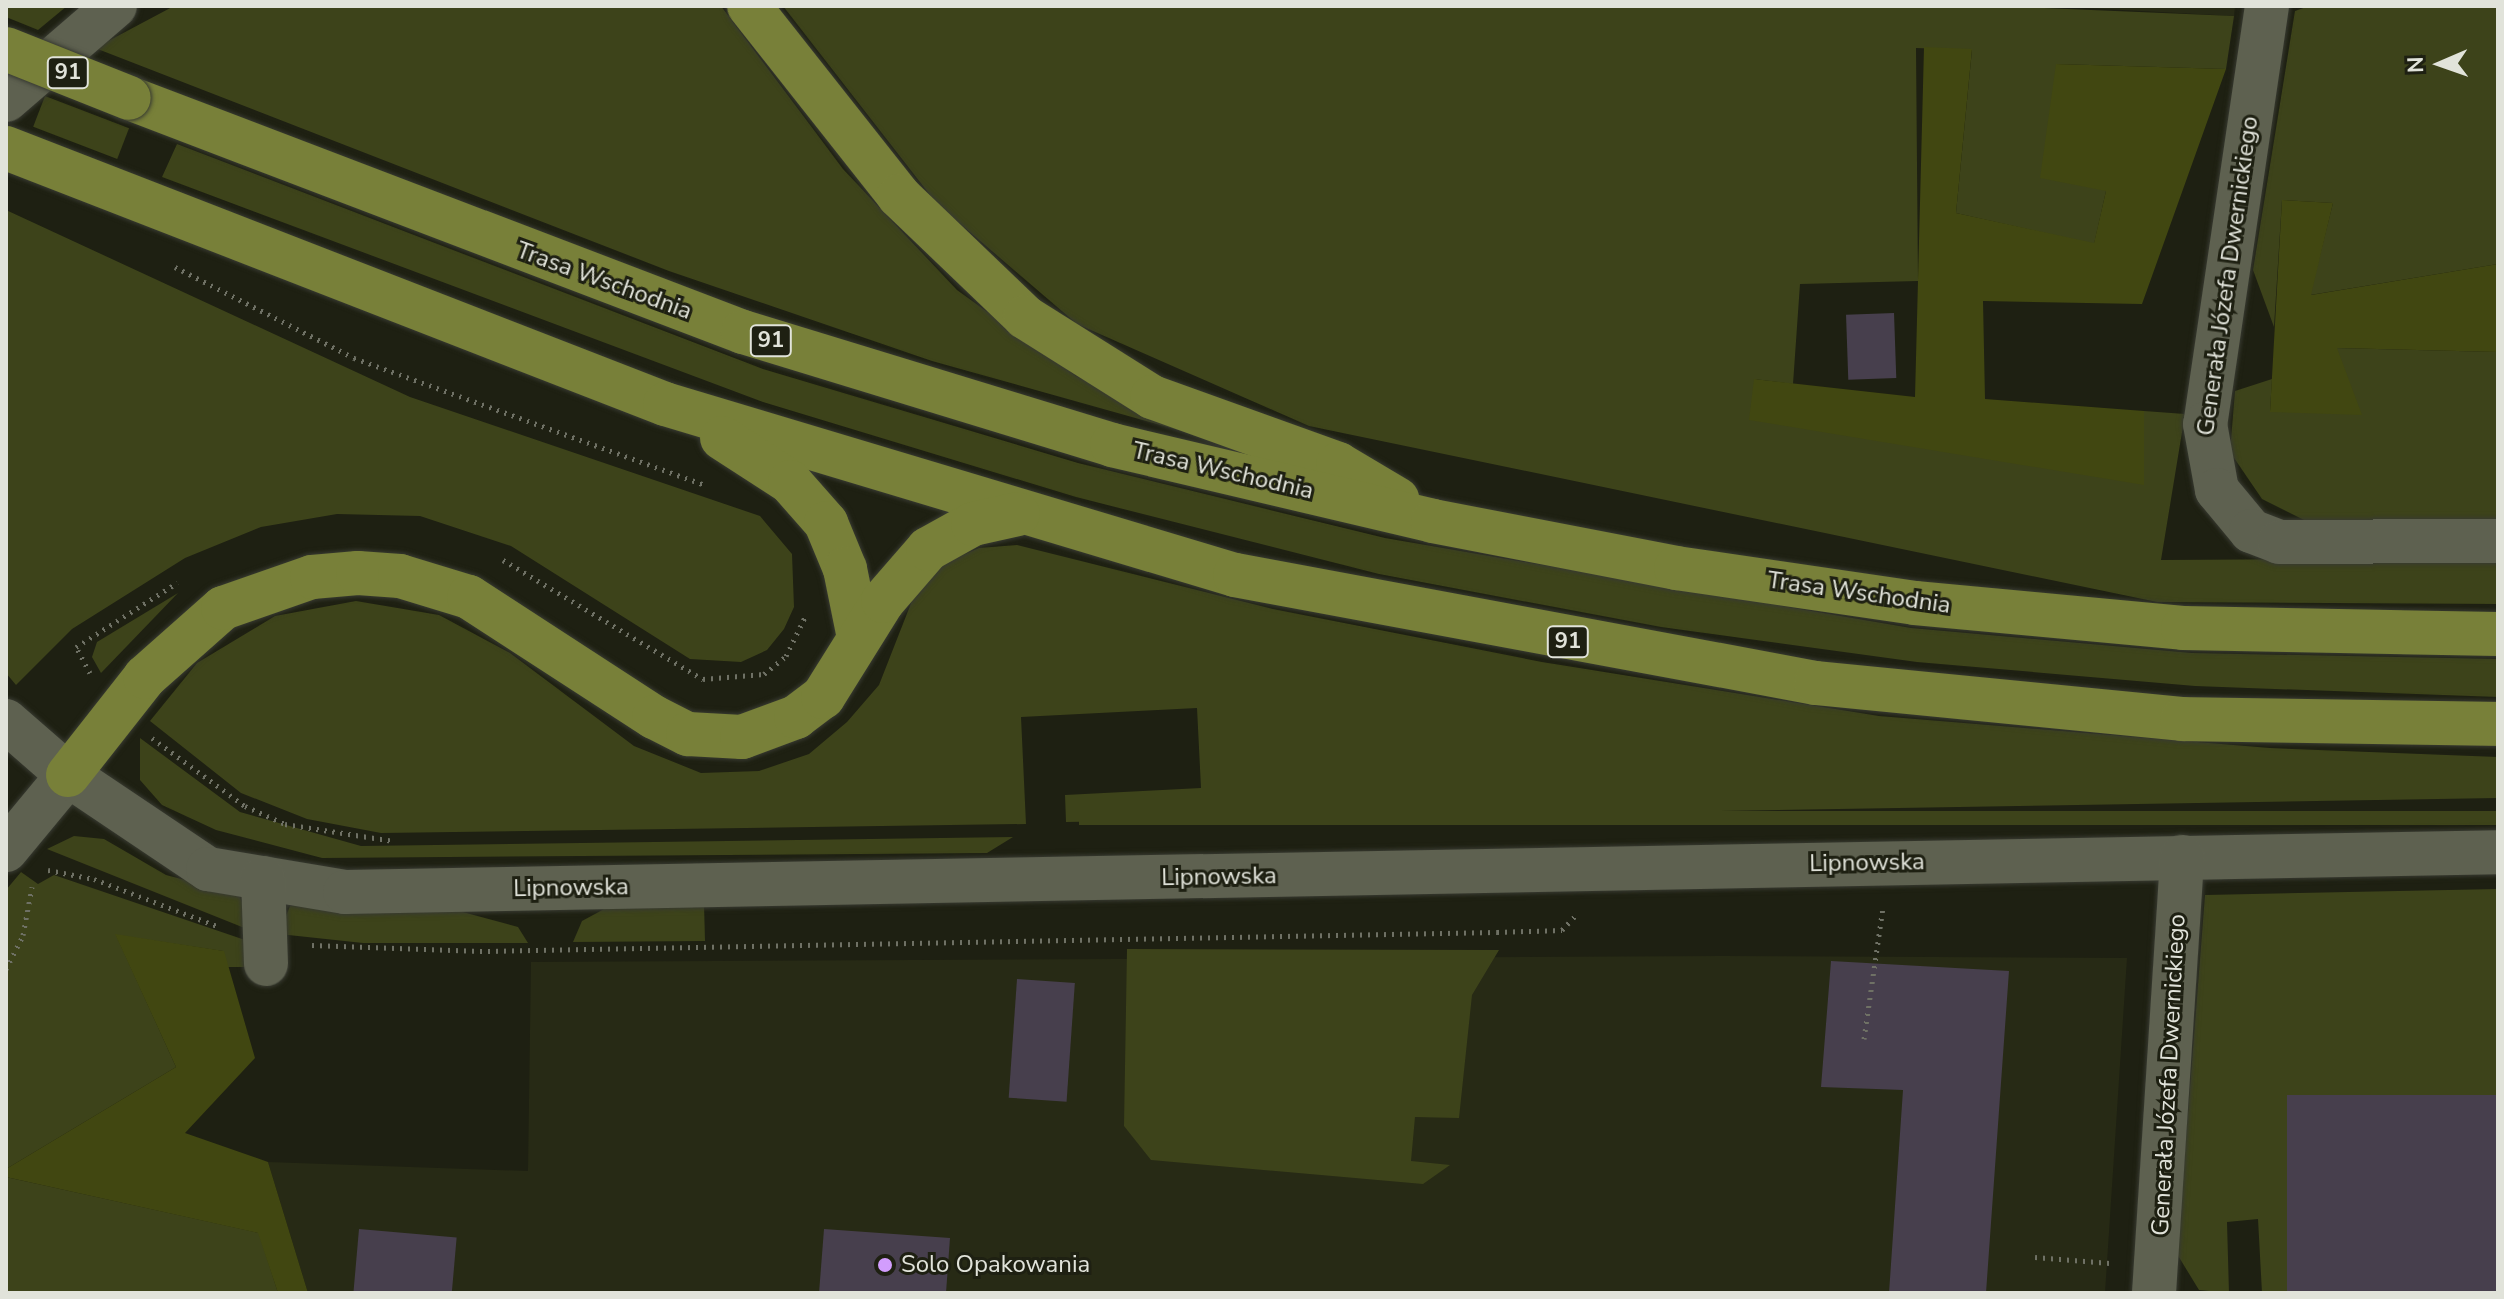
<!DOCTYPE html>
<html>
<head>
<meta charset="utf-8">
<style>
  body { margin:0 }
  #map { position:relative; width:2504px; height:1299px; overflow:hidden; background:#1e2012; font-family:"Nunito Sans",sans-serif }
  div>[style] { position:absolute }
  .built>* { inset:0; background:#272a15 }
  .green>* { inset:0; background:#3d431a; transform-origin:0 0 }
  .forest>* { inset:0; background:#414711 }
  .building>* { inset:0; background:#473f4d; transform-origin:0 0 }
  .path>* { height:5px; margin-top:-2.5px; transform-origin:0; background:repeating-linear-gradient(90deg,#6f7165 0 2px,transparent 0 8px) }
  .roads { filter:drop-shadow(0 0 2px #383a31) drop-shadow(0 0 2px #383a31) }
  .minor>* { height:44px; margin:-22px; padding:0 22px; transform-origin:22px; border-radius:22px; background:#5e6150 }
  .major>* { height:44px; margin:-22px; padding:0 22px; transform-origin:22px; border-radius:22px; background:#788039 }
  .bridges { filter:drop-shadow(0 0 2px #383a31) drop-shadow(0 0 2px #383a31) }
  .major-bridge>* { height:44px; margin:-22px; padding:0 22px; transform-origin:22px; border-radius:22px; background:#788039 }
  .dots>* { width:22px; height:22px; translate:-50% -50%; box-sizing:border-box; border:4px solid #1e2012; border-radius:50% }
  span { translate:-50% -50%; white-space:nowrap; text-align:center; line-height:1.15; -webkit-text-stroke:6px #1e2012; paint-order:stroke }
  .shield-label span { padding:2px 6px; background:#1e2012; border:2px solid; border-radius:6px; -webkit-text-stroke-width:0 }
  .shield-label { font-size:22px; color:#e1e3da; font-weight:700 }
  .street-label { font-size:24px; color:#e1e3da }
  .poi-label { font-size:24px; color:#e1e3da }
  .left { translate:0 -50%; text-align:left }
  .frame { position:absolute; inset:0; border:8px solid #e1e3da; pointer-events:none }
  .north { position:absolute; left:2400px; top:24px; width:80px; height:80px; -webkit-text-stroke:6px #1e2012; paint-order:stroke; rotate:268deg; font-size:22px; font-weight:700; line-height:32px; text-align:center; color:#e1e3da }
  .north::after { content:''; display:block; margin:auto; width:28px; height:36px; background:#e1e3da; clip-path:polygon(50% 0,100% 100%,50% 72%,0 100%) }
</style>
</head>
<body>
<div id="map">
  <div class="built">
    <i style="clip-path:polygon(2048px 6px,2235px 6px,2234px 16px)"></i>
    <i style="clip-path:polygon(1722px 956px,2127px 958px,2105px 1293px,308px 1293px,268px 1162px,528px 1171px,531px 962px)"></i>
  </div>
  <div class="green">
    <i style="clip-path:polygon(6px 6px,67px 6px,38px 30px,6px 17px)"></i>
    <i style="clip-path:polygon(174px 6px,721px 6px,843px 169px,957px 290px,1076px 376px,1196px 435px,932px 361px,669px 271px,95px 48px)"></i>
    <i style="clip-path:polygon(783px 6px,1995px 6px,2234px 16px,2226px 69px,2056px 64px,2106px 191px,2094px 244px,1956px 213px,1972px 50px,1916px 48px,1918px 281px,1800px 284px,1793px 384px,1754px 379px,2144px 484px,2144px 411px,2185px 414px,2161px 560px,2498px 558px,2498px 604px,2157px 602px,1309px 426px,1077px 324px,937px 204px)"></i>
    <i style="clip-path:polygon(2309px 6px,2498px 6px,2498px 264px,2310px 295px,2333px 203px,2282px 200px,2274px 327px,2253px 270px,2295px 11px)"></i>
    <i style="left:45px;top:96px;width:90px;height:33px;rotate:21deg"></i>
    <i style="clip-path:polygon(177px 144px,763px 369px,1078px 463px,1385px 538px,1911px 628px,2192px 653px,2498px 659px,2498px 697px,2195px 686px,1917px 662px,1661px 627px,1379px 574px,1076px 497px,763px 402px,162px 177px)"></i>
    <i style="clip-path:polygon(6px 210px,410px 397px,760px 516px,792px 554px,794px 607px,784px 629px,767px 650px,741px 662px,690px 659px,511px 546px,420px 516px,337px 514px,261px 527px,185px 558px,72px 629px,16px 685px,6px 673px)"></i>
    <i style="clip-path:polygon(2336px 348px,2498px 352px,2498px 519px,2306px 521px,2262px 499px,2230px 452px,2235px 391px,2272px 379px,2270px 411px)"></i>
    <i style="clip-path:polygon(1017px 545px,1273px 609px,1542px 662px,1879px 716px,2270px 748px,2498px 757px,2498px 798px,1066px 822px,1065px 795px,1201px 788px,1197px 708px,1021px 717px,1026px 824px,381px 833px,307px 819px,241px 793px,150px 721px,197px 663px,275px 616px,356px 601px,439px 615px,510px 653px,634px 746px,701px 773px,759px 771px,809px 754px,847px 722px,879px 685px,917px 588px,944px 563px,979px 548px)"></i>
    <i style="clip-path:polygon(178px 593px,101px 673px,92px 657px,97px 642px)"></i>
    <i style="clip-path:polygon(140px 738px,240px 812px,361px 846px,1013px 837px,987px 853px,322px 858px,216px 830px,162px 805px,140px 780px)"></i>
    <i style="left:2498px;top:811px;width:14px;height:1419px;rotate:90deg"></i>
    <i style="clip-path:polygon(74px 836px,104px 839px,166px 875px,239px 894px,252px 931px,47px 849px)"></i>
    <i style="clip-path:polygon(21px 872px,38px 884px,54px 875px,248px 941px,254px 967px,228px 967px,223px 951px,116px 935px,176px 1067px,6px 1169px,6px 890px)"></i>
    <i style="clip-path:polygon(2498px 889px,2498px 1095px,2287px 1098px,2289px 1292px,2262px 1293px,2258px 1219px,2227px 1222px,2229px 1293px,2199px 1290px,2177px 1254px,2205px 895px)"></i>
    <i style="clip-path:polygon(704px 904px,705px 941px,573px 942px,582px 921px,606px 908px)"></i>
    <i style="clip-path:polygon(290px 906px,459px 911px,518px 927px,528px 943px,363px 943px,279px 934px)"></i>
    <i style="clip-path:polygon(1127px 949px,1499px 950px,1472px 995px,1459px 1118px,1415px 1117px,1411px 1161px,1450px 1165px,1423px 1184px,1151px 1160px,1124px 1126px)"></i>
    <i style="clip-path:polygon(6px 1177px,259px 1233px,278px 1293px,6px 1293px)"></i>
  </div>
  <div class="forest">
    <i style="clip-path:polygon(1924px 47px,1972px 49px,1956px 213px,2094px 243px,2106px 191px,2040px 178px,2056px 64px,2226px 69px,2142px 304px,1983px 301px,1985px 399px,2144px 411px,2144px 485px,1749px 420px,1754px 379px,1915px 397px)"></i>
    <i style="clip-path:polygon(2282px 200px,2333px 203px,2311px 295px,2498px 264px,2498px 352px,2337px 348px,2362px 415px,2270px 412px)"></i>
    <i style="clip-path:polygon(115px 934px,224px 951px,255px 1058px,185px 1133px,268px 1162px,308px 1293px,278px 1293px,258px 1233px,6px 1177px,6px 1169px,176px 1067px)"></i>
  </div>
  <div class="building">
    <i style="left:1894px;top:313px;width:65px;height:48px;rotate:88deg"></i>
    <i style="clip-path:polygon(1831px 961px,2009px 971px,1986px 1293px,1889px 1293px,1903px 1090px,1821px 1087px)"></i>
    <i style="left:1017px;top:979px;width:58px;height:119px;rotate:4deg"></i>
    <i style="left:2498px;top:1095px;width:198px;height:211px;rotate:90deg"></i>
    <i style="left:359px;top:1229px;width:98px;height:64px;rotate:5deg"></i>
    <i style="clip-path:polygon(824px 1229px,950px 1238px,946px 1293px,819px 1293px)"></i>
  </div>
  <div class="path">
    <i style="left:175px;top:267px;width:201px;rotate:26.9deg"></i>
    <i style="left:354px;top:358px;width:373px;rotate:19.9deg"></i>
    <i style="left:503px;top:560px;width:233px;rotate:30.8deg"></i>
    <i style="left:703px;top:679px;width:61px;rotate:-4.7deg"></i>
    <i style="left:764px;top:674px;width:28px;rotate:-39deg"></i>
    <i style="left:786px;top:656px;width:46px;rotate:-64deg"></i>
    <i style="left:90px;top:673px;width:30px;rotate:-118deg"></i>
    <i style="left:76px;top:647px;width:120px;rotate:-32.4deg"></i>
    <i style="left:152px;top:738px;width:115px;rotate:36.2deg"></i>
    <i style="left:245px;top:806px;width:44px;rotate:24.2deg"></i>
    <i style="left:285px;top:824px;width:110px;rotate:8.9deg"></i>
    <i style="left:48px;top:870px;width:47px;rotate:11.1deg"></i>
    <i style="left:94px;top:879px;width:135px;rotate:20.9deg"></i>
    <i style="left:312px;top:945px;width:176px;rotate:2deg"></i>
    <i style="left:488px;top:951px;width:1009px;rotate:-1.08deg"></i>
    <i style="left:1497px;top:932px;width:65px;rotate:-1.8deg"></i>
    <i style="left:1562px;top:930px;width:19px;rotate:-47deg"></i>
    <i style="left:6px;top:969px;width:38px;rotate:-63deg"></i>
    <i style="left:23px;top:935px;width:49px;rotate:-79.4deg"></i>
    <i style="left:1864px;top:1039px;width:133px;rotate:-81.8deg"></i>
    <i style="left:2035px;top:1257px;width:75px;rotate:4.6deg"></i>
  </div>
  <div class="roads">
    <div class="minor">
      <i style="left:2267px;top:6px;width:423px;rotate:98.4deg"></i>
      <i style="left:2205px;top:424px;width:67px;rotate:79.7deg"></i>
      <i style="left:2217px;top:490px;width:53px;rotate:50.3deg"></i>
      <i style="left:2251px;top:531px;width:30px;rotate:21deg"></i>
      <i style="left:2279px;top:542px;width:219px;rotate:-0.3deg"></i>
      <i style="left:6px;top:100px;width:144px;rotate:-40.8deg"></i>
      <i style="left:6px;top:721px;width:82px;rotate:41.1deg"></i>
      <i style="left:6px;top:850px;width:97px;rotate:-50.4deg"></i>
      <i style="left:68px;top:775px;width:169px;rotate:33.9deg"></i>
      <i style="left:208px;top:869px;width:139px;rotate:9.5deg"></i>
      <i style="left:345px;top:892px;width:2153px;rotate:-1.06deg"></i>
      <i style="left:263px;top:878px;width:86px;rotate:88deg"></i>
      <i style="left:2154px;top:1293px;width:437px;rotate:-86.3deg"></i>
    </div>
    <div class="major">
      <i style="left:749px;top:6px;width:242px;rotate:51.7deg"></i>
      <i style="left:899px;top:196px;width:175px;rotate:43.8deg"></i>
      <i style="left:1025px;top:317px;width:150px;rotate:32.2deg"></i>
      <i style="left:1152px;top:397px;width:198px;rotate:19.8deg"></i>
      <i style="left:1338px;top:464px;width:69px;rotate:30.7deg"></i>
      <i style="left:129px;top:98px;width:657px;rotate:20.86deg"></i>
      <i style="left:743px;top:332px;width:386px;rotate:17deg"></i>
      <i style="left:1112px;top:445px;width:330px;rotate:13.3deg"></i>
      <i style="left:1433px;top:521px;width:248px;rotate:10.9deg"></i>
      <i style="left:1676px;top:568px;width:242px;rotate:8.3deg"></i>
      <i style="left:1915px;top:603px;width:269px;rotate:5.3deg"></i>
      <i style="left:2183px;top:628px;width:315px;rotate:1.1deg"></i>
      <i style="left:6px;top:148px;width:707px;rotate:21.23deg"></i>
      <i style="left:665px;top:404px;width:595px;rotate:16.7deg"></i>
      <i style="left:1235px;top:575px;width:591px;rotate:10.53deg"></i>
      <i style="left:1816px;top:683px;width:368px;rotate:5.6deg"></i>
      <i style="left:2182px;top:719px;width:316px;rotate:0.9deg"></i>
      <i style="left:722px;top:438px;width:81px;rotate:32.9deg"></i>
      <i style="left:790px;top:482px;width:55px;rotate:48.7deg"></i>
      <i style="left:826px;top:523px;width:50px;rotate:67.6deg"></i>
      <i style="left:845px;top:569px;width:70px;rotate:78.5deg"></i>
      <i style="left:68px;top:775px;width:125px;rotate:-51.8deg"></i>
      <i style="left:145px;top:677px;width:104px;rotate:-41.5deg"></i>
      <i style="left:223px;top:608px;width:94px;rotate:-19.2deg"></i>
      <i style="left:312px;top:577px;width:46px;rotate:-5deg"></i>
      <i style="left:358px;top:573px;width:42px;rotate:4.1deg"></i>
      <i style="left:400px;top:576px;width:72px;rotate:16.9deg"></i>
      <i style="left:469px;top:597px;width:221px;rotate:33deg"></i>
      <i style="left:654px;top:717px;width:38px;rotate:27deg"></i>
      <i style="left:688px;top:734px;width:54px;rotate:3.2deg"></i>
      <i style="left:742px;top:737px;width:58px;rotate:-20.3deg"></i>
      <i style="left:796px;top:717px;width:34px;rotate:-37deg"></i>
      <i style="left:823px;top:697px;width:113px;rotate:-58deg"></i>
      <i style="left:883px;top:601px;width:69px;rotate:-49.1deg"></i>
      <i style="left:928px;top:549px;width:51px;rotate:-29.1deg"></i>
      <i style="left:973px;top:524px;width:46px;rotate:-12.5deg"></i>
    </div>
  </div>
  <div class="bridges">
    <div class="major-bridge">
      <i style="left:6px;top:49px;width:132px;rotate:21.7deg"></i>
    </div>
  </div>
  <div class="dots">
    <i style="left:885px;top:1265px;background:#d29dfd"></i>
  </div>
  <div class="shield-label">
    <span style="left:68px;top:73px">91</span>
    <span style="left:771px;top:341px">91</span>
    <span style="left:1568px;top:642px">91</span>
  </div>
  <div class="street-label">
    <span style="left:2228px;top:276px;rotate:-82deg">Generała Józefa Dwernickiego</span>
    <span style="left:604px;top:281px;rotate:20deg">Trasa Wschodnia</span>
    <span style="left:1223px;top:471px;rotate:13deg">Trasa Wschodnia</span>
    <span style="left:1859px;top:593px;rotate:8deg">Trasa Wschodnia</span>
    <span style="left:1867px;top:863px;rotate:-1deg">Lipnowska</span>
    <span style="left:1219px;top:877px;rotate:-1deg">Lipnowska</span>
    <span style="left:571px;top:888px;rotate:-1deg">Lipnowska</span>
    <span style="left:2169px;top:1075px;rotate:-87deg">Generała Józefa Dwernickiego</span>
  </div>
  <div class="poi-label">
    <span class="left" style="left:901px;top:1265px">Solo Opakowania</span>
  </div>
  <div class="frame"></div>
  <div class="north">N</div>
</div>
</body>
</html>
